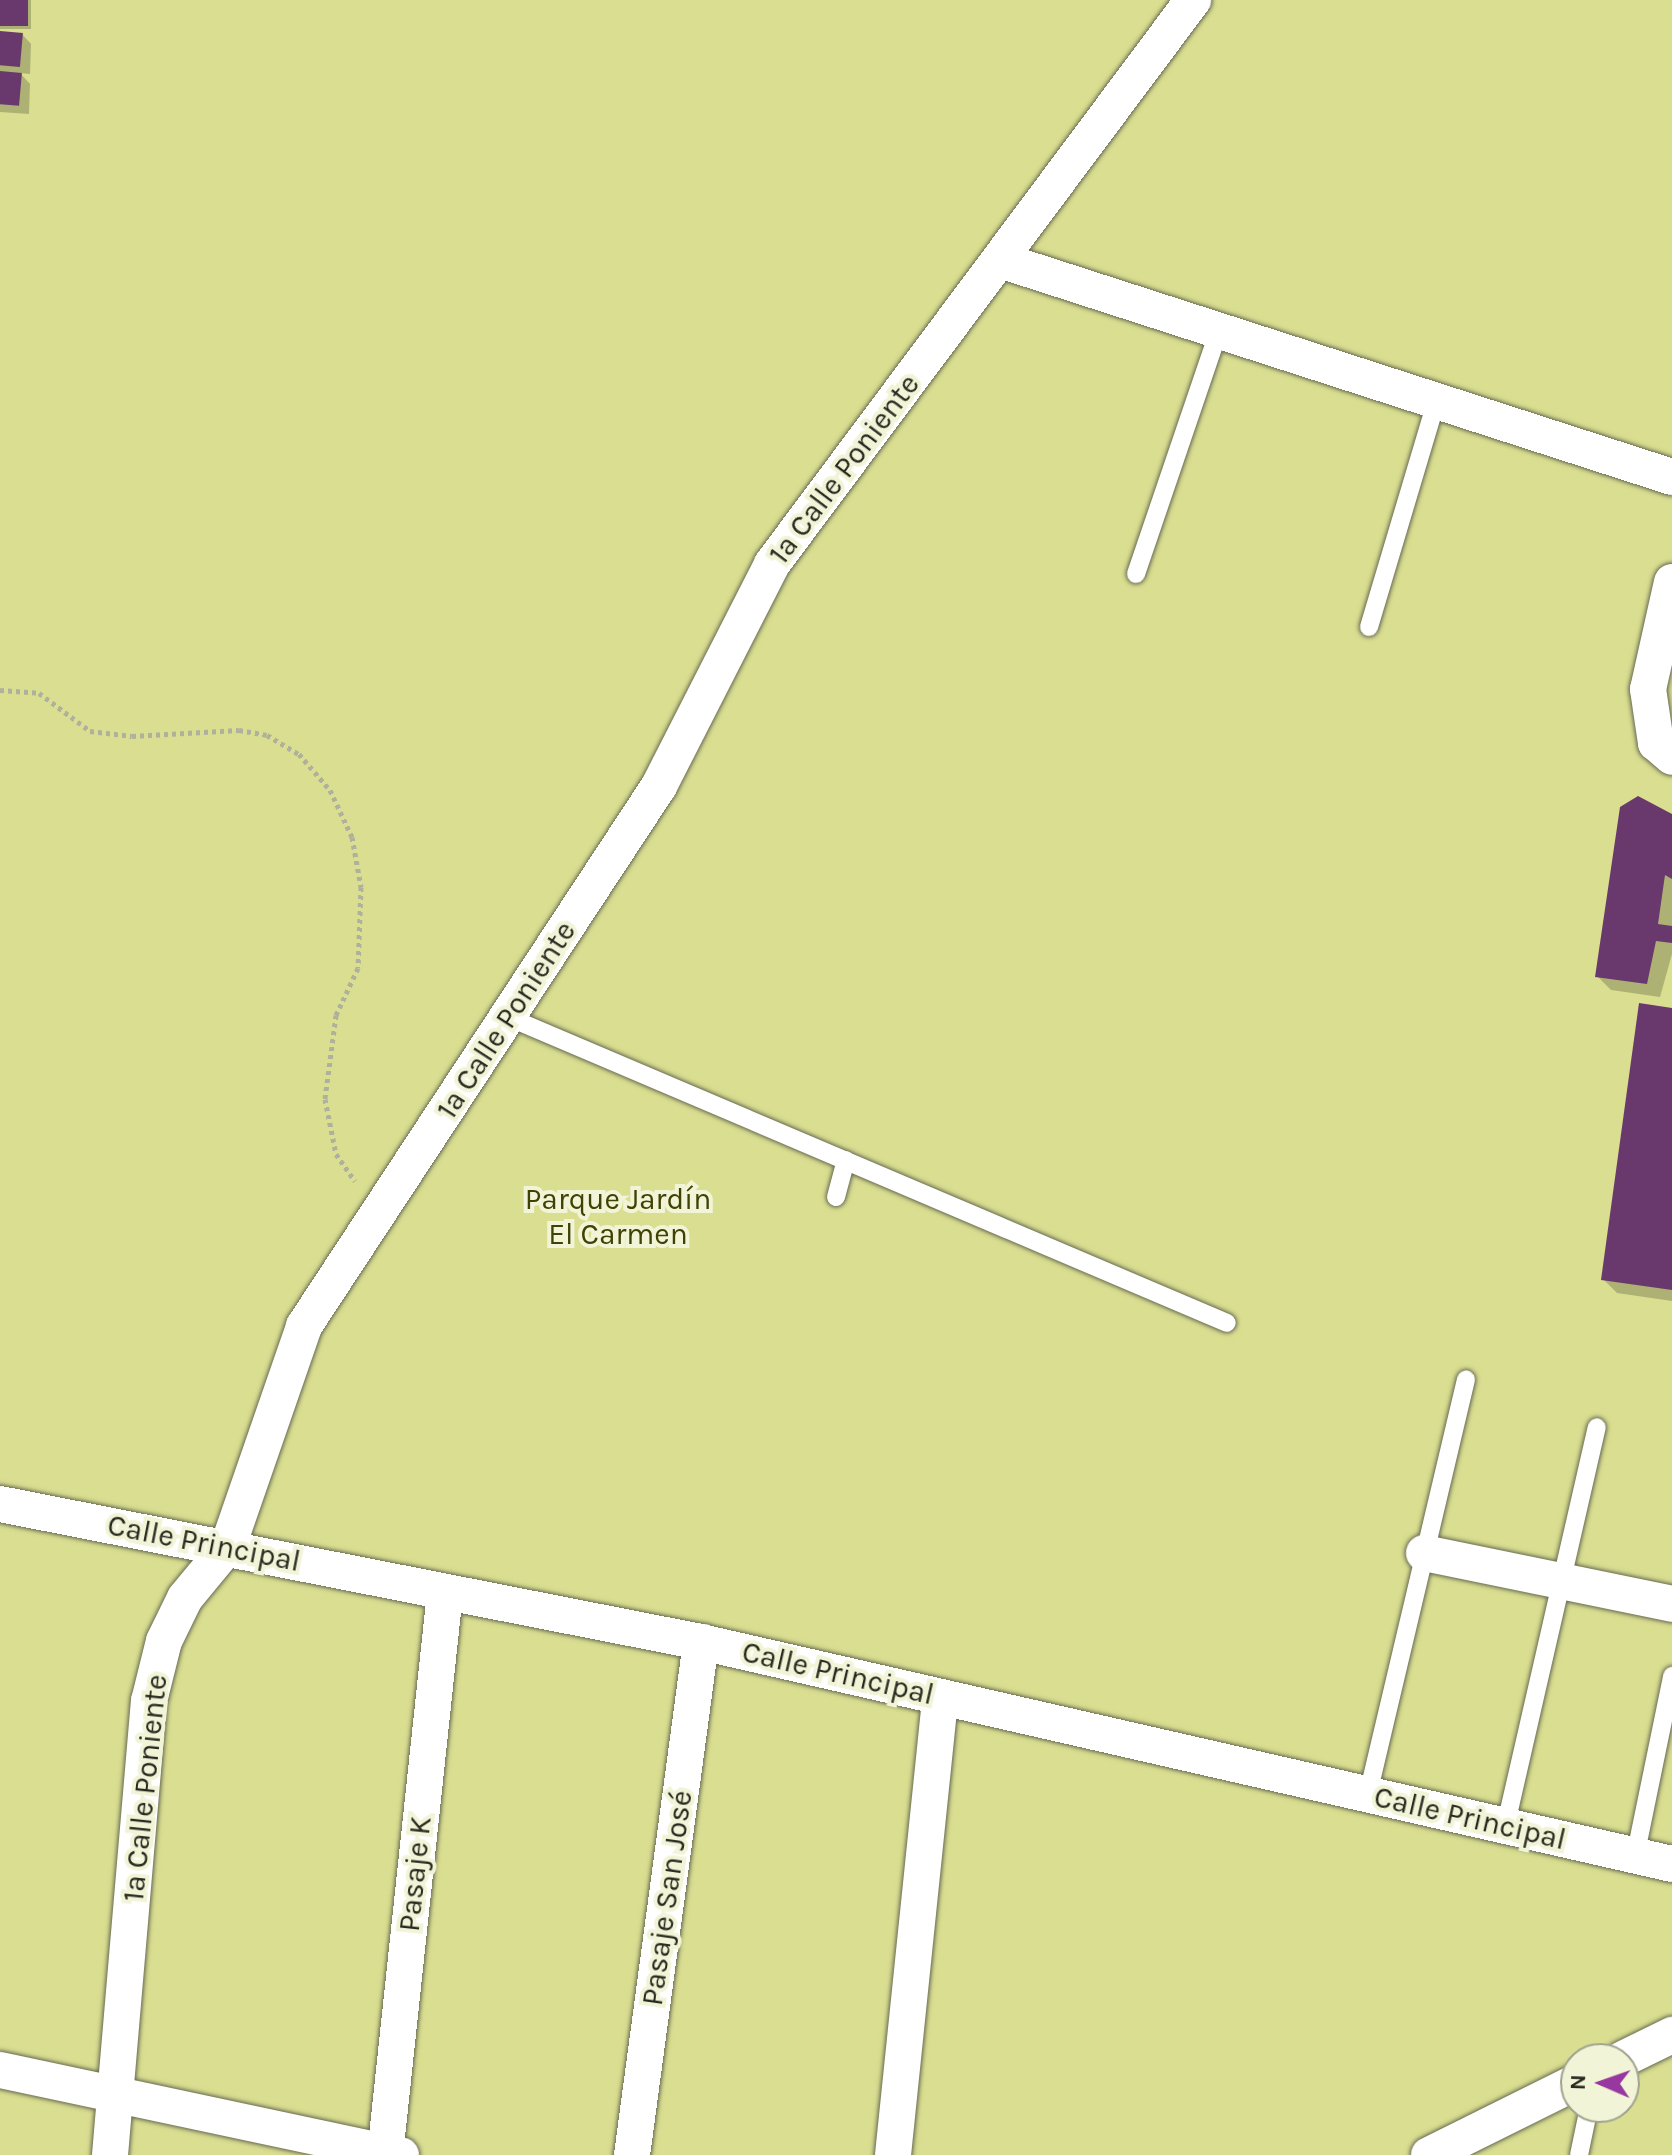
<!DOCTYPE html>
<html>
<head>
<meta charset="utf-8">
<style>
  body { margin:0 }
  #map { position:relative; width:1672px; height:2155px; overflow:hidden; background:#f1f4d7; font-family:Karla,sans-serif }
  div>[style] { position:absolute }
  .green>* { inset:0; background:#d9de91 }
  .shadow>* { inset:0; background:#0003; transform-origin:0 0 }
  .building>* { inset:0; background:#69396d; transform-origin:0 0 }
  .path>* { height:5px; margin-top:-2.5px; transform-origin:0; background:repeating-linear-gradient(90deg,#afb19b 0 4px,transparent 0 8px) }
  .roads { filter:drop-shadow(0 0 2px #686a51) drop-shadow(0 0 2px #686a51) }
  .service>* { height:18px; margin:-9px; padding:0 9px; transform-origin:9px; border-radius:9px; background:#fff }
  .minor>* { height:36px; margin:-18px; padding:0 18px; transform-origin:18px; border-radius:18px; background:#fff }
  span { translate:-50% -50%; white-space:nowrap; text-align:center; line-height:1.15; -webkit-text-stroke:8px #f1f4d7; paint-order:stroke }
  .street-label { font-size:30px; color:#28291f }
  .park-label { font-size:30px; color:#404203 }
  .north { position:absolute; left:1560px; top:2043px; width:80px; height:80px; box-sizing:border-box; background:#f1f4d7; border:2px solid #a1a38d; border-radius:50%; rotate:272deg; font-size:22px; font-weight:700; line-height:32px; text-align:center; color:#28291f }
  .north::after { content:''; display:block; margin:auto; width:28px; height:36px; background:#9738a0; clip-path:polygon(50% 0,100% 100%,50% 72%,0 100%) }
</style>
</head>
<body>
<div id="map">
  <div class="green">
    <i style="clip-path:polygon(evenodd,0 0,1672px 0,1672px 2155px,0 2155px,0 0,1576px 2059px,1624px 2059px,1624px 2107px,1576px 2107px,1576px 2059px)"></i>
  </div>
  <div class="shadow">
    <i style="left:0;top:0;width:31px;height:29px"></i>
    <i style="clip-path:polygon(0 33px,22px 34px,31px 44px,30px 74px,20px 73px,30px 84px,29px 114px,0 112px)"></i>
    <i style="clip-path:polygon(1672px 816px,1672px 954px,1660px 997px,1611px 990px,1597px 976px)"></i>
    <i style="clip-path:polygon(1672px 1010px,1672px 1301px,1617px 1293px,1603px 1279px)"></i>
  </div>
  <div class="building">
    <i style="left:0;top:0;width:28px;height:26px"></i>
    <i style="left:0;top:31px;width:23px;height:34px;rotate:5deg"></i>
    <i style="left:0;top:71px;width:22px;height:33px;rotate:5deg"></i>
    <i style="clip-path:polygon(1638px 796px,1672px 814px,1672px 879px,1665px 875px,1658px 924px,1672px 926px,1672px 943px,1656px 941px,1647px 984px,1595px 977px,1620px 807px)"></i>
    <i style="clip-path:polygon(1639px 1003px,1672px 1008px,1672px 1290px,1601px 1280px)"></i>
  </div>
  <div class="path">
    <i style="left:0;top:690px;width:39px;rotate:4deg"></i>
    <i style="left:39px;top:693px;width:64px;rotate:36.7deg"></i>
    <i style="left:90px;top:731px;width:42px;rotate:6.8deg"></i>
    <i style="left:132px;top:736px;width:107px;rotate:-3.2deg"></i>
    <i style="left:239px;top:730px;width:28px;rotate:10deg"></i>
    <i style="left:267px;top:735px;width:37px;rotate:31deg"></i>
    <i style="left:299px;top:754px;width:48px;rotate:49.3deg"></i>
    <i style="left:330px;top:790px;width:52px;rotate:64.9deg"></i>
    <i style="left:352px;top:837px;width:51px;rotate:79.8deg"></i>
    <i style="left:361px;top:887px;width:81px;rotate:92.1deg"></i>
    <i style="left:358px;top:968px;width:52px;rotate:115.1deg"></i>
    <i style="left:336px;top:1015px;width:85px;rotate:97.5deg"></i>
    <i style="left:325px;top:1099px;width:56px;rotate:78.7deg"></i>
    <i style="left:336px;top:1154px;width:33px;rotate:55deg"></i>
  </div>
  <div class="roads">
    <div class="service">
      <i style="left:1136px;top:574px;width:258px;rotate:-71.2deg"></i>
      <i style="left:1369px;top:627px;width:235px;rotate:-73.4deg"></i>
      <i style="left:508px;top:1017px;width:781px;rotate:23.05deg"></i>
      <i style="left:836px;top:1197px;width:38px;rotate:-75deg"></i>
      <i style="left:1368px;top:1794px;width:426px;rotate:-76.7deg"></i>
      <i style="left:1505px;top:1828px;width:411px;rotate:-77.1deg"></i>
      <i style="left:1635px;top:1857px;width:185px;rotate:-78.4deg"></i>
      <i style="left:1579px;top:2155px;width:49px;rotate:-78.2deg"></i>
    </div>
    <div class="minor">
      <i style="left:1000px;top:260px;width:706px;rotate:17.9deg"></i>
      <i style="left:1672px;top:582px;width:110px;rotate:102.6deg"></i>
      <i style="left:1648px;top:689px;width:55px;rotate:81.6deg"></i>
      <i style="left:1656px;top:743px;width:21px;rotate:41deg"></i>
      <i style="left:0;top:1504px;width:714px;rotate:11.14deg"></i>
      <i style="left:701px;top:1642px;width:996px;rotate:12.88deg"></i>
      <i style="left:1424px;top:1553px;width:253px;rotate:11.6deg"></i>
      <i style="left:1623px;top:2059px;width:55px;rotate:-26.1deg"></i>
      <i style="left:0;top:2070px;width:410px;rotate:12deg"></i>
      <i style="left:110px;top:2155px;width:456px;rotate:-85.1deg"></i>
      <i style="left:149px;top:1701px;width:62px;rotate:-76deg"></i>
      <i style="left:164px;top:1641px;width:48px;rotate:-64deg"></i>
      <i style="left:185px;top:1598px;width:67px;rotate:-50.4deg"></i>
      <i style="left:228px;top:1546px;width:233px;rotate:-70.9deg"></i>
      <i style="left:304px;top:1326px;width:646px;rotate:-56.68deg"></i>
      <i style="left:659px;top:786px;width:249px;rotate:-63deg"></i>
      <i style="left:772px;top:564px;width:704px;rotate:-53.26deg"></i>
      <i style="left:385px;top:2155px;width:565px;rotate:-83.91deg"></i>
      <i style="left:632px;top:2155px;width:518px;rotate:-82.34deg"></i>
      <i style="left:893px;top:2155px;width:460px;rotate:-84.1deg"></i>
      <i style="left:1429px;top:2155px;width:164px;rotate:-26.4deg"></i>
    </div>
  </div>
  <div class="street-label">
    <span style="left:844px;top:469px;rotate:-53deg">1a Calle Poniente</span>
    <span style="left:506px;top:1020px;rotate:-57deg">1a Calle Poniente</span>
    <span style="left:204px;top:1543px;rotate:11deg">Calle Principal</span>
    <span style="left:838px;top:1673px;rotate:13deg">Calle Principal</span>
    <span style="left:145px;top:1788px;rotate:-84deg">1a Calle Poniente</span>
    <span style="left:1470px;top:1818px;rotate:13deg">Calle Principal</span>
    <span style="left:415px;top:1874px;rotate:-84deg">Pasaje K</span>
    <span style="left:667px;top:1898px;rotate:-82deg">Pasaje San José</span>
  </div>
  <div class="park-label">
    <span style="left:618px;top:1216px">Parque Jardín<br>El Carmen</span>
  </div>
  <div class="north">N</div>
</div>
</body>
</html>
